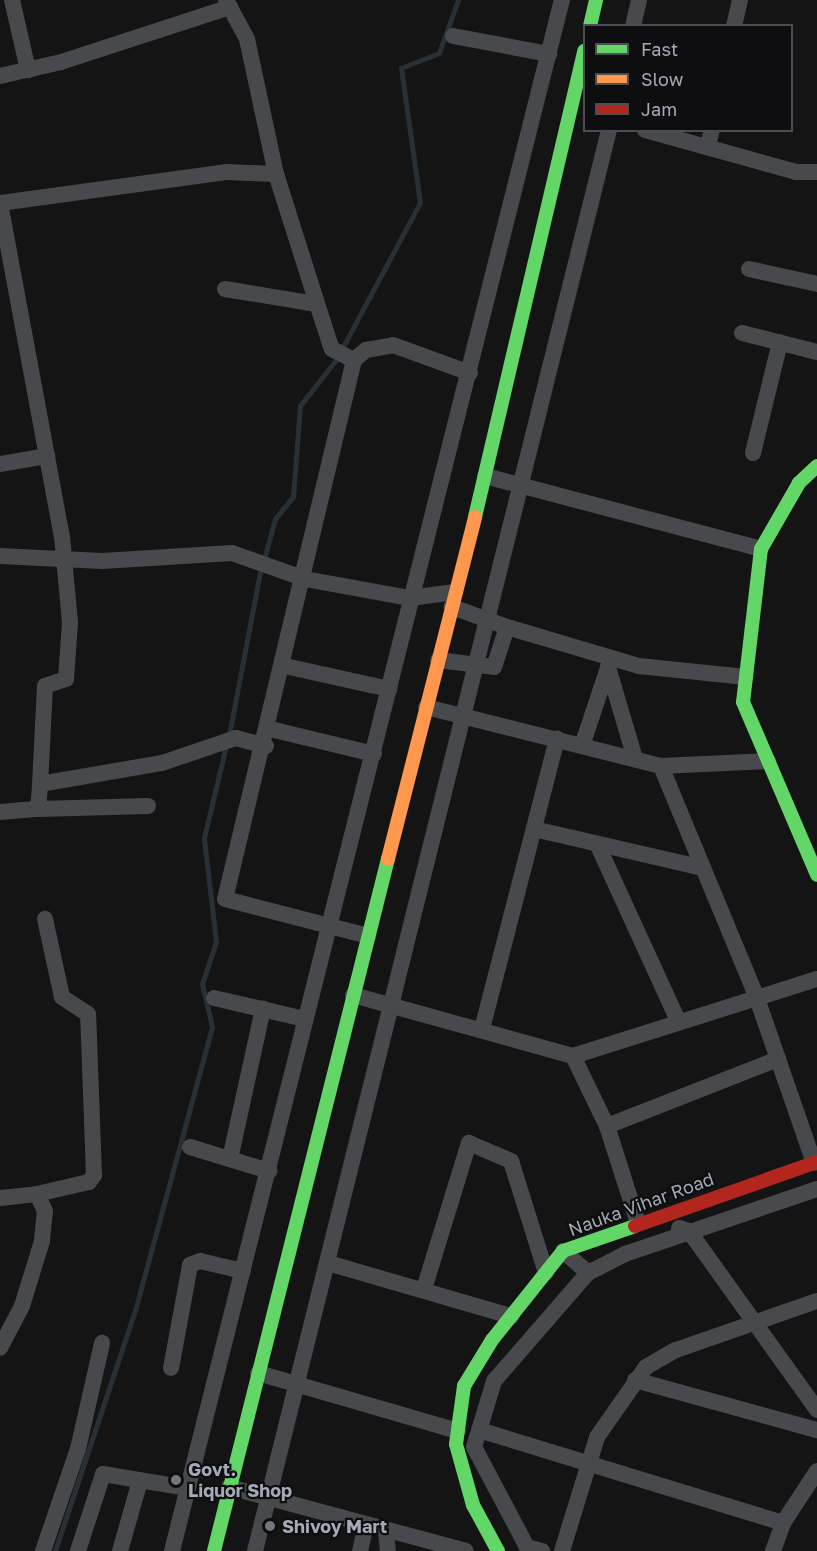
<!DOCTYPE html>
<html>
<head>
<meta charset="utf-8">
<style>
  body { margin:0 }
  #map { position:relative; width:817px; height:1551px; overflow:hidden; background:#141414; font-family:"Golos Text",sans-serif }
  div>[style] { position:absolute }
  .stream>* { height:4.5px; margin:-2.25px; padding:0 2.25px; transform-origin:2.25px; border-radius:2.25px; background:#273036 }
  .street>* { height:16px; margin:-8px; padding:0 8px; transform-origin:8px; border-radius:8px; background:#48494d }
  .fast>* { height:14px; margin:-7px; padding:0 7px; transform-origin:7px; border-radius:7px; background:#63d668 }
  .slow>* { height:14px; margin:-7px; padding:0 7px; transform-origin:7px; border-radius:7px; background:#ff974d }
  .jam>* { height:14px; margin:-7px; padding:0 7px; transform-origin:7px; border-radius:7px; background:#b3261e }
  .dots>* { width:16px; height:16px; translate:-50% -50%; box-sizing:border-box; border:3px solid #0e0e10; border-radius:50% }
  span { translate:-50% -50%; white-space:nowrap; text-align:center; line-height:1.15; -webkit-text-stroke:4.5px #0e0e10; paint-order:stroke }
  .street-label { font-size:18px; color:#a4abb6 }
  .poi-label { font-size:18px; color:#a4abb6; font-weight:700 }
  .left { translate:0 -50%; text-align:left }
  .legend { position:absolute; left:583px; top:24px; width:210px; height:108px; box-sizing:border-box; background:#0e0e10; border:2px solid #4a4d52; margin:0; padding:8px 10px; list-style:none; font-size:18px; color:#a4abb6 }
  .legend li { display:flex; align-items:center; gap:12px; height:30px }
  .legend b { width:30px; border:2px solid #4a4d52 }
</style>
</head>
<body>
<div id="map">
  <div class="stream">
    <i style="left:264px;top:559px;width:41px;rotate:-74.6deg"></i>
    <i style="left:275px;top:519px;width:28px;rotate:-51deg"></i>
    <i style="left:293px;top:497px;width:91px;rotate:-85.6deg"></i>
    <i style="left:300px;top:406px;width:58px;rotate:-52deg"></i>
    <i style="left:336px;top:360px;width:178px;rotate:-61.9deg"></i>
    <i style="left:420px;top:203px;width:136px;rotate:-98deg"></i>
    <i style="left:401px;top:68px;width:41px;rotate:-21.5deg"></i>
    <i style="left:439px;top:53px;width:56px;rotate:-70.3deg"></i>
    <i style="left:229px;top:735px;width:171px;rotate:-79.2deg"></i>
    <i style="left:55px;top:1551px;width:257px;rotate:-71.6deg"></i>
    <i style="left:136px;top:1307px;width:290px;rotate:-74.8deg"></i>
    <i style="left:212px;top:1027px;width:44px;rotate:-103.1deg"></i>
    <i style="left:202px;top:984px;width:44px;rotate:-71.6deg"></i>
    <i style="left:216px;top:942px;width:105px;rotate:-96.6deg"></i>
    <i style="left:204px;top:838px;width:95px;rotate:-76.6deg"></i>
  </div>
  <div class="street">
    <i style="left:12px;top:0;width:72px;rotate:77.1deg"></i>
    <i style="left:226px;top:0;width:44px;rotate:61.7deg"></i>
    <i style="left:247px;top:39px;width:138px;rotate:77.9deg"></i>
    <i style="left:276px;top:174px;width:155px;rotate:72.4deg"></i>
    <i style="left:323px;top:322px;width:28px;rotate:72deg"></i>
    <i style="left:332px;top:349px;width:25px;rotate:27deg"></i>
    <i style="left:354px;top:360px;width:554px;rotate:103.46deg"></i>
    <i style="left:225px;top:899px;width:148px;rotate:14.5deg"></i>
    <i style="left:633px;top:26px;width:27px;rotate:-77deg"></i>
    <i style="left:734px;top:26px;width:27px;rotate:-77deg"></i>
    <i style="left:453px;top:36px;width:98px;rotate:10.6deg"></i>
    <i style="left:0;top:76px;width:63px;rotate:-12.9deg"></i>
    <i style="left:61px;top:62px;width:178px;rotate:-18deg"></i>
    <i style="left:645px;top:130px;width:157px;rotate:15.5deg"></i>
    <i style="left:796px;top:172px;width:21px"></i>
    <i style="left:708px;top:145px;width:16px;rotate:-75deg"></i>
    <i style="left:0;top:203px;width:339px;rotate:79.5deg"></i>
    <i style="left:62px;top:536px;width:87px;rotate:84.7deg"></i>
    <i style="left:70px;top:623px;width:56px;rotate:94.1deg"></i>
    <i style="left:66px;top:679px;width:22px;rotate:162deg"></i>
    <i style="left:45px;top:686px;width:98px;rotate:92.9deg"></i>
    <i style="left:0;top:203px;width:228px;rotate:-7.8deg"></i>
    <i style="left:226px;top:172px;width:50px;rotate:2.3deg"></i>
    <i style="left:749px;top:269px;width:70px;rotate:12.4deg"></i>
    <i style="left:225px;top:289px;width:93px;rotate:9.3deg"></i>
    <i style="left:742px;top:333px;width:77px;rotate:14.2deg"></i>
    <i style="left:354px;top:360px;width:16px;rotate:-40deg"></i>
    <i style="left:366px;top:350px;width:27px;rotate:-10deg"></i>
    <i style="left:393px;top:345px;width:82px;rotate:20deg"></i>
    <i style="left:753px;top:453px;width:114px;rotate:-76.3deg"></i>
    <i style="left:0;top:464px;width:48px;rotate:-9.7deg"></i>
    <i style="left:485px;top:476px;width:285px;rotate:14.8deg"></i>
    <i style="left:0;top:556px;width:102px;rotate:2.8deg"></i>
    <i style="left:102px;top:561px;width:130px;rotate:-3.5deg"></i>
    <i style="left:232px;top:553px;width:77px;rotate:19.6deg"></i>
    <i style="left:305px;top:579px;width:107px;rotate:10.3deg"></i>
    <i style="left:410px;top:598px;width:45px;rotate:-7.6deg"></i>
    <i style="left:507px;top:627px;width:138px;rotate:16.5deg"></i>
    <i style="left:639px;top:666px;width:107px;rotate:5.9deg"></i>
    <i style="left:438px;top:660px;width:56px;rotate:7.1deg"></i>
    <i style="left:494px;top:667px;width:42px;rotate:-72deg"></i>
    <i style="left:507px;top:627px;width:59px;rotate:-160deg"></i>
    <i style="left:285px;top:666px;width:107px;rotate:12.5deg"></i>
    <i style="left:608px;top:667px;width:96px;rotate:73.6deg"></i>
    <i style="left:426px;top:707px;width:242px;rotate:14.1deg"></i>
    <i style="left:661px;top:766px;width:107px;rotate:-2.7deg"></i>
    <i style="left:270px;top:729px;width:107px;rotate:13.5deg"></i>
    <i style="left:582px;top:746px;width:85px;rotate:-71.6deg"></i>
    <i style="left:38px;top:809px;width:110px;rotate:-1.6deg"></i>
    <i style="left:0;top:812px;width:38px;rotate:-5deg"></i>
    <i style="left:38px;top:809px;width:25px;rotate:-85deg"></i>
    <i style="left:40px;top:784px;width:124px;rotate:-9.8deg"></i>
    <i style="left:162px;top:763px;width:78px;rotate:-18.7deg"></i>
    <i style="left:236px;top:738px;width:31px;rotate:15deg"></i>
    <i style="left:534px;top:829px;width:173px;rotate:13deg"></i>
    <i style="left:599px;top:848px;width:192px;rotate:65.4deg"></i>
    <i style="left:353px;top:995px;width:228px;rotate:15.5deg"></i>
    <i style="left:573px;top:1056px;width:193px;rotate:-17.5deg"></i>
    <i style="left:757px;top:998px;width:251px;rotate:-112.5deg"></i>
    <i style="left:214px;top:998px;width:93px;rotate:13deg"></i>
    <i style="left:482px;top:1029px;width:300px;rotate:-75.5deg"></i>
    <i style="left:573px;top:1056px;width:78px;rotate:64.1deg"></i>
    <i style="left:607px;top:1126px;width:102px;rotate:72.3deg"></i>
    <i style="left:607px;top:1126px;width:184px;rotate:-21.4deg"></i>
    <i style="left:190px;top:1147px;width:83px;rotate:16.9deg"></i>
    <i style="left:230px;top:1159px;width:154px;rotate:-77.6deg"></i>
    <i style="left:814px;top:1163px;width:175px;rotate:-109.1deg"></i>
    <i style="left:757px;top:998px;width:63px;rotate:-17.6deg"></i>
    <i style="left:37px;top:1194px;width:53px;rotate:-13deg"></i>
    <i style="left:89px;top:1182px;width:9px;rotate:-54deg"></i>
    <i style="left:94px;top:1175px;width:161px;rotate:-92.1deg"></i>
    <i style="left:88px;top:1014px;width:31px;rotate:-147deg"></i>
    <i style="left:62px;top:997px;width:80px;rotate:-102.3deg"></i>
    <i style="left:0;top:1198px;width:37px;rotate:-6deg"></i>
    <i style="left:37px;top:1194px;width:19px;rotate:65deg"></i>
    <i style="left:45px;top:1211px;width:30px;rotate:96deg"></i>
    <i style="left:42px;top:1241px;width:68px;rotate:107.1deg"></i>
    <i style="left:22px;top:1306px;width:47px;rotate:117.6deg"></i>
    <i style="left:679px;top:1228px;width:10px;rotate:17deg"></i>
    <i style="left:689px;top:1231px;width:220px;rotate:54.4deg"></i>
    <i style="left:563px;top:1251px;width:33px;rotate:41deg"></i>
    <i style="left:328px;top:1263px;width:191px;rotate:16.2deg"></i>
    <i style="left:424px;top:1289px;width:153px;rotate:-72.9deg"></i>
    <i style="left:469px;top:1143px;width:46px;rotate:23.2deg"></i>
    <i style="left:511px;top:1161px;width:117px;rotate:72.6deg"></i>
    <i style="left:171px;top:1368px;width:105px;rotate:-79.5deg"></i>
    <i style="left:190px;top:1265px;width:11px;rotate:-22deg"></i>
    <i style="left:200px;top:1261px;width:44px;rotate:13.1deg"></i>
    <i style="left:258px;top:1373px;width:208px;rotate:16.2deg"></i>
    <i style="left:635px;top:1380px;width:189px;rotate:15.4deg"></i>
    <i style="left:479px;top:1430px;width:318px;rotate:17deg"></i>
    <i style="left:229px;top:1487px;width:245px;rotate:15.1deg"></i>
    <i style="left:386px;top:1530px;width:21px;rotate:85deg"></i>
    <i style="left:43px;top:1551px;width:108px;rotate:-71.1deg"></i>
    <i style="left:78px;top:1449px;width:109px;rotate:-77.2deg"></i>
    <i style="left:78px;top:1551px;width:81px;rotate:-72deg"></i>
    <i style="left:103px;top:1474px;width:86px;rotate:9.4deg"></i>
    <i style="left:120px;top:1551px;width:73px;rotate:-74.1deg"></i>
    <i style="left:172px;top:1551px;width:1599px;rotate:-75.89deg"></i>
    <i style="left:255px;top:1551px;width:1464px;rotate:-76.01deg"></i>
    <i style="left:360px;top:1551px;width:27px;rotate:-77deg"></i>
    <i style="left:542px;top:1551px;width:16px;rotate:-165deg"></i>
    <i style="left:527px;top:1547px;width:113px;rotate:-117.9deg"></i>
    <i style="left:474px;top:1447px;width:69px;rotate:-73.1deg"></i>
    <i style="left:494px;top:1381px;width:143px;rotate:-49deg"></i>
    <i style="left:588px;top:1273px;width:42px;rotate:-27.2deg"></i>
    <i style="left:625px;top:1254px;width:203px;rotate:-18.7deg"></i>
    <i style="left:562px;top:1551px;width:119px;rotate:-72.9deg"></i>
    <i style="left:597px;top:1437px;width:85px;rotate:-55deg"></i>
    <i style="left:646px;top:1367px;width:34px;rotate:-30deg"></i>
    <i style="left:676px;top:1350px;width:149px;rotate:-19.2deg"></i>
    <i style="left:773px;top:1551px;width:30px;rotate:-70deg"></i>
    <i style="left:783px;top:1523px;width:62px;rotate:-56.8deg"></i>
  </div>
  <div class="fast">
    <i style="left:590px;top:26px;width:27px;rotate:-77deg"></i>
    <i style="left:817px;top:466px;width:25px;rotate:137deg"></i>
    <i style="left:799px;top:483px;width:76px;rotate:119.9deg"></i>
    <i style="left:761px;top:549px;width:154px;rotate:96.7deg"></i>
    <i style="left:743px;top:702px;width:188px;rotate:66.8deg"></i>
    <i style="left:475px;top:517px;width:479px;rotate:-76.8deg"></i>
    <i style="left:214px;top:1551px;width:714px;rotate:-75.89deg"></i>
    <i style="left:498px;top:1551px;width:52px;rotate:-118.5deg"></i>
    <i style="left:473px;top:1505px;width:63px;rotate:-105.6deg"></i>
    <i style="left:456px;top:1444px;width:59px;rotate:-82.1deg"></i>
    <i style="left:464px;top:1386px;width:54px;rotate:-58.7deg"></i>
    <i style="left:492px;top:1340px;width:114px;rotate:-51.4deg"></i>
    <i style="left:563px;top:1251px;width:76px;rotate:-19.1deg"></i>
  </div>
  <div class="slow">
    <i style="left:388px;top:859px;width:353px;rotate:-75.7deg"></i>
  </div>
  <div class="jam">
    <i style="left:635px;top:1226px;width:193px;rotate:-19.4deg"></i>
  </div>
  <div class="dots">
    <i style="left:176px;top:1480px;background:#72767d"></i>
    <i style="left:270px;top:1526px;background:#72767d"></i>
  </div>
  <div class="street-label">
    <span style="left:641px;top:1204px;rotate:-20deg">Nauka Vihar Road</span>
  </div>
  <div class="poi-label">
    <span class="left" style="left:188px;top:1480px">Govt.<br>Liquor Shop</span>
    <span class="left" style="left:282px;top:1526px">Shivoy Mart</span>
  </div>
  <ul class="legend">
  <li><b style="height:8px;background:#63d668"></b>Fast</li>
  <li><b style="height:8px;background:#ff974d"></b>Slow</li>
  <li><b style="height:8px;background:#b3261e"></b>Jam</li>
  </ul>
</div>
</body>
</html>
